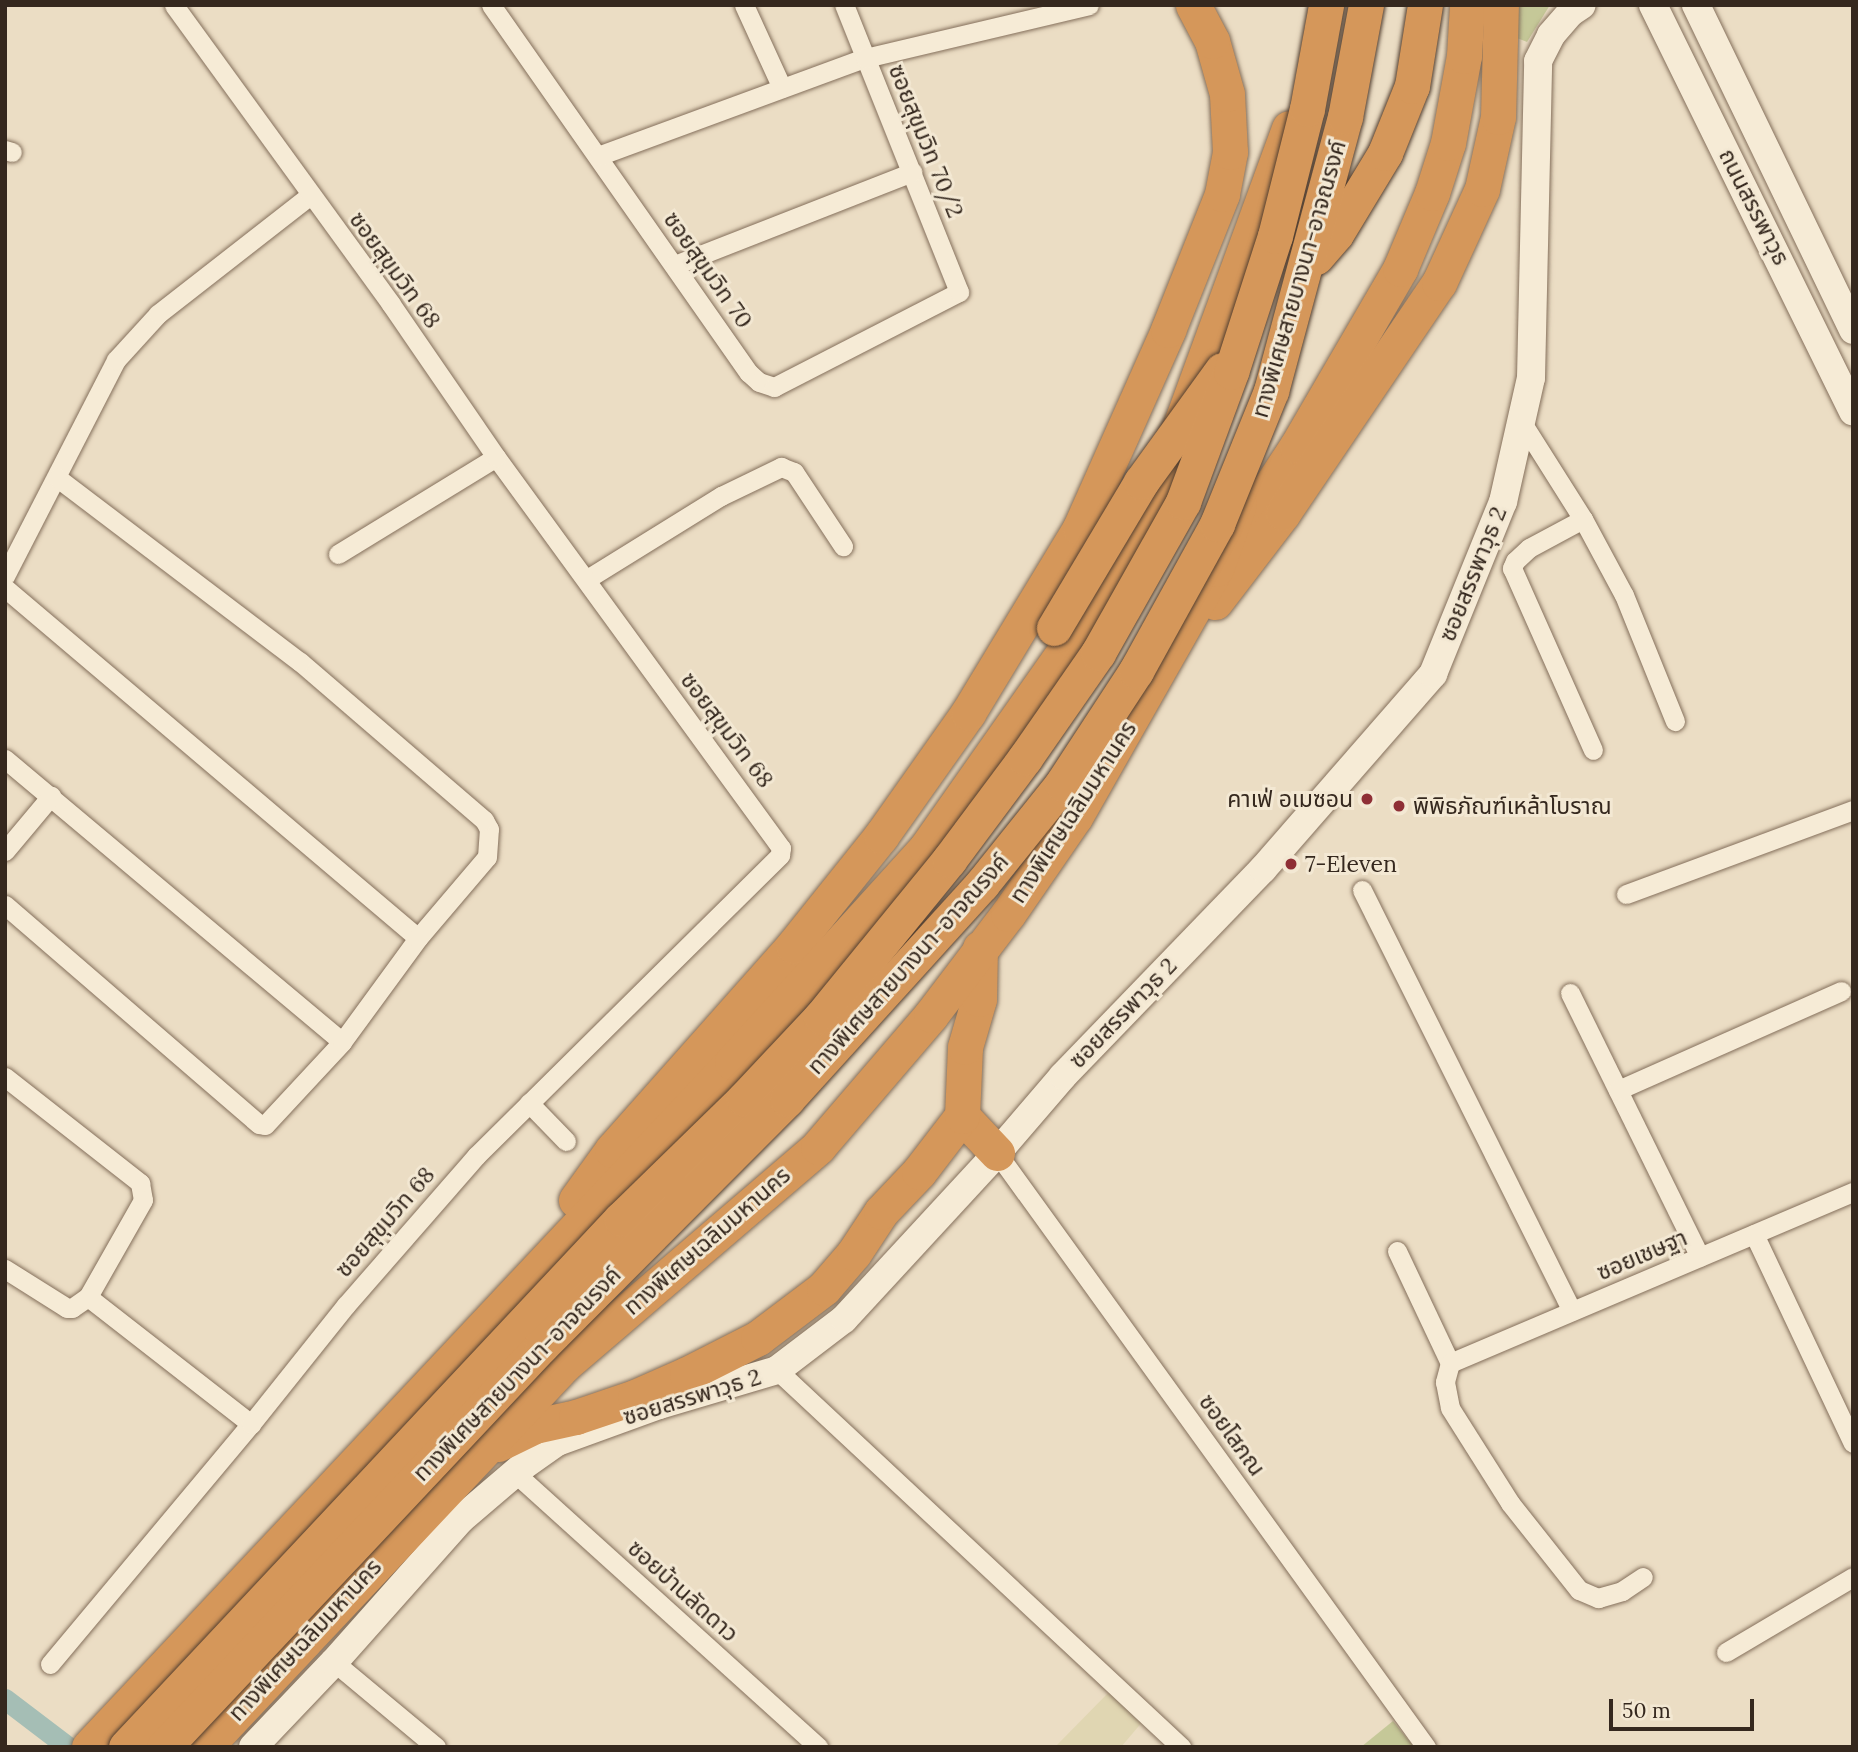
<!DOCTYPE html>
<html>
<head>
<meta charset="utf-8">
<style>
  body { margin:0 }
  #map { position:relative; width:1858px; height:1752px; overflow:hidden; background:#ebddc4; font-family:Lora,"Noto Sans Thai",serif }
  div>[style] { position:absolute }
  .farmland>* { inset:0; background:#e0d6b2 }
  .green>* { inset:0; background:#c5c898 }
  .canal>* { height:21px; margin:-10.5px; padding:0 10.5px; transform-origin:10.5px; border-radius:10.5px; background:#a5beb5 }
  .roads { filter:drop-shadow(0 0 2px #846f5b) drop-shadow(0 0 2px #846f5b) }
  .street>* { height:19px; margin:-9.5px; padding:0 9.5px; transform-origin:9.5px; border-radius:9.5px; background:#f6ebd6 }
  .secondary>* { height:28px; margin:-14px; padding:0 14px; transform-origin:14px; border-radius:14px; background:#f6ebd6 }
  .highway>* { height:35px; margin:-17.5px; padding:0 17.5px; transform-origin:17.5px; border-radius:17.5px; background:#d5975a }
  .bridges { filter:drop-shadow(0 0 2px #523e2f) drop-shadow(0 0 2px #523e2f) }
  .highway-bridge>* { height:35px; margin:-17.5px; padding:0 17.5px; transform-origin:17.5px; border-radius:17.5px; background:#d5975a }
  .dots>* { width:19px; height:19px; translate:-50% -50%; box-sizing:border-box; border:4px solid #f3e8d3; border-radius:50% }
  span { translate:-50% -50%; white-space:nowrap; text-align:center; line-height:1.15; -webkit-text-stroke:6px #f3e8d3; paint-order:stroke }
  .street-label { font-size:23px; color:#35281e }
  .poi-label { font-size:23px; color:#35281e }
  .right { translate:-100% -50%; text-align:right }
  .left { translate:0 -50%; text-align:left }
  .frame { position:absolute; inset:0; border:7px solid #35281e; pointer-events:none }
  .scale { position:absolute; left:1609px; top:1699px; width:145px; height:32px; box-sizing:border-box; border:4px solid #35281e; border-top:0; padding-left:9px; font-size:21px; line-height:24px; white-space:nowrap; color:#35281e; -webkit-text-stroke:5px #f3e8d3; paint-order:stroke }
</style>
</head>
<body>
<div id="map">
  <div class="farmland">
    <i style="clip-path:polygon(1110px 1691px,1144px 1720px,1121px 1747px,1055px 1747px)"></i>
  </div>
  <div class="green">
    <i style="clip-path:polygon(1512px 5px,1550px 5px,1527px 42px,1514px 37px)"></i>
    <i style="clip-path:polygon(1393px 1721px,1414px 1747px,1361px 1747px)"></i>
  </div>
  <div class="canal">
    <i style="left:5px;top:1699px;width:79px;rotate:37.3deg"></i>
  </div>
  <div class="roads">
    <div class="street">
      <i style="left:491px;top:5px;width:449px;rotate:55deg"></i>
      <i style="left:749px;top:373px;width:13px;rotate:42deg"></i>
      <i style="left:759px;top:382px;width:16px;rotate:18deg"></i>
      <i style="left:774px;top:387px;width:208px;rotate:-27.2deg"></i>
      <i style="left:959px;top:292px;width:309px;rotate:-111.8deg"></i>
      <i style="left:744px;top:5px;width:91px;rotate:65.4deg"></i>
      <i style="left:5px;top:150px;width:7px;rotate:16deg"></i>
      <i style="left:598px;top:156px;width:284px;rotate:-20.2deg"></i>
      <i style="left:865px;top:58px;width:230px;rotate:-13.3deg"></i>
      <i style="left:675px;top:265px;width:255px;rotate:-21.4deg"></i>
      <i style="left:1521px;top:421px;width:116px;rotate:57.7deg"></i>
      <i style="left:1583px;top:519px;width:86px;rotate:61.7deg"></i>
      <i style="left:1624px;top:595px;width:136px;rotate:68deg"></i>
      <i style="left:1583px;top:519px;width:61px;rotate:151.8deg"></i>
      <i style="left:1529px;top:548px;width:19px;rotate:137deg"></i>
      <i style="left:1515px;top:561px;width:8px;rotate:113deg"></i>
      <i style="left:1512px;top:568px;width:199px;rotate:66deg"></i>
      <i style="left:338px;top:554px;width:185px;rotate:-31.5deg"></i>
      <i style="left:5px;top:576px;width:243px;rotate:-62.8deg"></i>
      <i style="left:116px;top:360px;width:62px;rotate:-47.6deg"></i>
      <i style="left:158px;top:314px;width:192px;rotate:-38deg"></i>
      <i style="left:587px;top:579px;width:158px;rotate:-31.8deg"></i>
      <i style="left:721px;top:496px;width:67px;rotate:-25.8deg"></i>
      <i style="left:781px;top:467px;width:14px;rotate:21deg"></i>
      <i style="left:794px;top:472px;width:89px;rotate:56.5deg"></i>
      <i style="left:5px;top:588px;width:541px;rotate:40.28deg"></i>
      <i style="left:5px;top:759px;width:440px;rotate:40deg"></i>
      <i style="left:5px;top:851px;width:72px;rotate:-50.1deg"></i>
      <i style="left:1362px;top:890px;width:470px;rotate:63.5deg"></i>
      <i style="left:1626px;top:894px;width:242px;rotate:-20.3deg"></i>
      <i style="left:5px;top:905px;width:335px;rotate:40.8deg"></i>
      <i style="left:259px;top:1124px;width:6px;rotate:9deg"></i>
      <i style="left:265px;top:1125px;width:113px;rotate:-47.1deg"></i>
      <i style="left:342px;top:1042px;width:129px;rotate:-53.8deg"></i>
      <i style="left:418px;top:938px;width:106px;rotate:-49.6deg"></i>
      <i style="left:487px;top:857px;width:28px;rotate:-86deg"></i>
      <i style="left:489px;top:829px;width:10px;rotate:-119deg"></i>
      <i style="left:484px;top:820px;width:243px;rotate:-139.3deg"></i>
      <i style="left:300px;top:662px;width:304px;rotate:-142.8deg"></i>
      <i style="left:1570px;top:993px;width:294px;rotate:63.8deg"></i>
      <i style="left:5px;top:1077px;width:172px;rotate:38.1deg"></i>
      <i style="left:140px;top:1183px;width:17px;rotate:80deg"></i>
      <i style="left:143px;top:1200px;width:112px;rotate:119.6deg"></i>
      <i style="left:1618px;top:1090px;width:244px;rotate:-23.9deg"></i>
      <i style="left:529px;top:1103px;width:53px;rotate:45.8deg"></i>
      <i style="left:997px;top:1153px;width:733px;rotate:54.16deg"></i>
      <i style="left:1754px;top:1234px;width:231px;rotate:64.7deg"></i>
      <i style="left:1397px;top:1251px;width:124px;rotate:64.7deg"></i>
      <i style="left:1450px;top:1363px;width:20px;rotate:105deg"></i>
      <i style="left:1445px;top:1382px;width:26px;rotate:79deg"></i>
      <i style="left:1450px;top:1408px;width:112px;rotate:57.7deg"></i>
      <i style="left:1510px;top:1503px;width:111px;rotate:51.6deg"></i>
      <i style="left:1579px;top:1590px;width:21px;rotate:23deg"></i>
      <i style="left:1598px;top:1598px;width:25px;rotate:-16deg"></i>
      <i style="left:1622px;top:1591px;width:25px;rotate:-34deg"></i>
      <i style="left:5px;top:1269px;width:73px;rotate:32.2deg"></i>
      <i style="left:67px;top:1308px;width:5px"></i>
      <i style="left:72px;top:1308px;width:19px;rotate:-35deg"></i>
      <i style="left:88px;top:1297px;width:207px;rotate:37.9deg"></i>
      <i style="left:1450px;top:1363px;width:438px;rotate:-23deg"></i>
      <i style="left:777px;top:1370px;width:553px;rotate:43.02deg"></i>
      <i style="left:515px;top:1473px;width:409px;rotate:42.1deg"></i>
      <i style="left:1726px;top:1652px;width:147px;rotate:-30.6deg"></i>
      <i style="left:334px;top:1662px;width:133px;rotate:39.8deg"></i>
      <i style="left:50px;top:1664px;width:313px;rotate:-50.1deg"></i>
      <i style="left:251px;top:1424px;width:152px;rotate:-51.4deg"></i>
      <i style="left:346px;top:1305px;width:198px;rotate:-48.9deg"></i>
      <i style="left:476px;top:1156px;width:428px;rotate:-44.7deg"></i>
      <i style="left:780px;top:855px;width:7px;rotate:-82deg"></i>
      <i style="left:781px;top:848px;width:484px;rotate:-126.1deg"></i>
      <i style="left:496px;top:457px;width:186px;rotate:-124.5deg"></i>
      <i style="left:391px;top:304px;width:369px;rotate:-126deg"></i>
    </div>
    <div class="secondary">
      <i style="left:1653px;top:5px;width:453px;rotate:63.8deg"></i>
      <i style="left:1696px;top:5px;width:361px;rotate:64.2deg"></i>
      <i style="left:253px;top:1747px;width:117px;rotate:-46.4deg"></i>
      <i style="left:334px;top:1662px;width:191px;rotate:-48.4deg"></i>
      <i style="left:461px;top:1519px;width:82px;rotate:-40.5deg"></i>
      <i style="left:523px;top:1466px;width:42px;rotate:-35.2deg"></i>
      <i style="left:557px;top:1442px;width:109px;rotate:-19.9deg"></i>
      <i style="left:659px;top:1405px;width:123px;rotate:-16.5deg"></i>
      <i style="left:777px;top:1370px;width:84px;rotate:-37.3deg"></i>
      <i style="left:844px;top:1319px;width:226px;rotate:-47.3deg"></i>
      <i style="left:997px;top:1153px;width:101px;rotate:-49.4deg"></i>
      <i style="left:1063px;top:1076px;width:288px;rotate:-46deg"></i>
      <i style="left:1263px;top:869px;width:259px;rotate:-48.9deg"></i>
      <i style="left:1433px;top:674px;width:186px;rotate:-67.9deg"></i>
      <i style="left:1503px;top:502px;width:127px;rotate:-77.3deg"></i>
      <i style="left:1531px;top:378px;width:317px;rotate:-88.7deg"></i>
      <i style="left:1538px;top:61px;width:29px;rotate:-63deg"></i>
      <i style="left:1551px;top:35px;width:29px;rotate:-49deg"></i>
      <i style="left:1570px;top:13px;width:14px;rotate:-34deg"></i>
    </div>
    <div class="highway">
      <i style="left:1237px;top:537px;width:109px;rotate:-56.6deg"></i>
      <i style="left:1297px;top:446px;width:205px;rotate:-59.8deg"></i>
      <i style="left:1400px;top:269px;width:82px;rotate:-67.2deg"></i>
      <i style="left:1432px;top:193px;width:52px;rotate:-72.3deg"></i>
      <i style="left:1448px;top:143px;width:88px;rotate:-79.6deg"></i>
      <i style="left:1464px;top:56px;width:51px;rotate:-86.6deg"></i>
      <i style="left:1215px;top:602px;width:112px;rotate:-52.6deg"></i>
      <i style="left:1283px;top:513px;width:278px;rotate:-55.9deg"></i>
      <i style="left:1439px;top:283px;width:103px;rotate:-65.4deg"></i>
      <i style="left:1482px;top:189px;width:74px;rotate:-77.5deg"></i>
      <i style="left:1498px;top:117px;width:112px;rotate:-88.5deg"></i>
      <i style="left:962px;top:1116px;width:51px;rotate:46.6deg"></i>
      <i style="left:576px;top:1200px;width:62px;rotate:-54.2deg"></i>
      <i style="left:612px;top:1150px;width:273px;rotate:-48.4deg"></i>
      <i style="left:793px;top:946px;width:141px;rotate:-51.3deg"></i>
      <i style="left:881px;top:836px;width:151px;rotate:-54.7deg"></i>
      <i style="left:968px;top:713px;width:216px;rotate:-58.8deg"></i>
      <i style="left:1080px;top:528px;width:217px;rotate:-66deg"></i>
      <i style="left:1168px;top:330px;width:146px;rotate:-68.3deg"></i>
      <i style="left:1222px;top:194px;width:43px;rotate:-79.2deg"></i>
      <i style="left:1230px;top:152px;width:58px;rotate:-93deg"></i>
      <i style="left:1227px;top:94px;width:55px;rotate:-105.8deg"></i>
      <i style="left:1212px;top:41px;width:41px;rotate:-117.8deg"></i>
      <i style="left:498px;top:1444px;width:41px;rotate:-25.9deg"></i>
      <i style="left:535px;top:1426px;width:42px;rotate:-12.4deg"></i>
      <i style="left:576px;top:1417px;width:62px;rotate:-18.7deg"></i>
      <i style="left:635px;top:1397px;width:57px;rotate:-23.9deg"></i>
      <i style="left:687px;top:1374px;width:80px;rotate:-26.9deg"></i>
      <i style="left:758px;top:1338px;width:83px;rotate:-37.1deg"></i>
      <i style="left:824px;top:1288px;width:46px;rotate:-49.4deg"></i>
      <i style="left:854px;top:1253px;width:49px;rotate:-56.6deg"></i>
      <i style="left:881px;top:1212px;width:55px;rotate:-46.5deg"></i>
      <i style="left:919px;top:1172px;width:71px;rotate:-52.5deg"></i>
      <i style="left:962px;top:1116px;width:69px;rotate:-87.5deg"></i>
      <i style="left:965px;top:1047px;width:50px;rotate:-73.7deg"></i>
      <i style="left:979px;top:999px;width:51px;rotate:-88.9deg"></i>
      <i style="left:89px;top:1747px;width:940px;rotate:-46.81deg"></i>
      <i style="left:732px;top:1062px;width:289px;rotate:-47.8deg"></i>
      <i style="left:926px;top:848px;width:254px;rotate:-54.9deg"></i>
      <i style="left:1072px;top:640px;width:162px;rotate:-59.9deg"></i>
      <i style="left:1153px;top:500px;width:396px;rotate:-69.9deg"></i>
      <i style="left:205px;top:1747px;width:524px;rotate:-46.78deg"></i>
      <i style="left:564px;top:1365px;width:335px;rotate:-40.6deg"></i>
      <i style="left:818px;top:1147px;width:174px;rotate:-49.4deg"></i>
      <i style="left:931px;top:1015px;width:127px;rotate:-52.7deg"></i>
      <i style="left:1008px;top:914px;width:118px;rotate:-55.4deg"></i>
      <i style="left:1075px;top:817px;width:285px;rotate:-60.4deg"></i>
      <i style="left:1216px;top:569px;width:69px;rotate:-70.5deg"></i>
    </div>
  </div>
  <div class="bridges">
    <div class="highway-bridge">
      <i style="left:1316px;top:257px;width:30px;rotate:-49deg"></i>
      <i style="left:1336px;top:234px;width:95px;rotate:-58.8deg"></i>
      <i style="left:1385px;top:153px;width:72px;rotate:-68.1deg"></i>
      <i style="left:1412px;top:86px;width:82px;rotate:-80.9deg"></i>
      <i style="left:1054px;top:628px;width:170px;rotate:-59.2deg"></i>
      <i style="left:1141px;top:482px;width:138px;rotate:-54.1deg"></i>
      <i style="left:126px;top:1747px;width:724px;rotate:-46.85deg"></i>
      <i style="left:621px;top:1219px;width:172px;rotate:-44.3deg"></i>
      <i style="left:744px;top:1099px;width:112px;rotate:-46.8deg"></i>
      <i style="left:821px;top:1017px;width:203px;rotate:-50.8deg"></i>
      <i style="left:949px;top:860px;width:127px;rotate:-53.3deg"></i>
      <i style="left:1025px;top:758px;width:128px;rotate:-55.2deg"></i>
      <i style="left:1098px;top:653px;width:173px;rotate:-60.6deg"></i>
      <i style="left:1183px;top:502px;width:139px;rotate:-69.7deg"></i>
      <i style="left:1231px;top:372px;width:143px;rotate:-72.1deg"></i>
      <i style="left:1275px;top:236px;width:131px;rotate:-75.9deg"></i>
      <i style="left:1307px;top:109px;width:106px;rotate:-79.6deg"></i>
      <i style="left:164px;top:1747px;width:552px;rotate:-46.76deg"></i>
      <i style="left:542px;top:1345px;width:347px;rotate:-45.1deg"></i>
      <i style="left:787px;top:1099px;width:290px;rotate:-47.8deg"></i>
      <i style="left:982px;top:884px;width:128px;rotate:-51.3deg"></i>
      <i style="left:1062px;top:784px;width:135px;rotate:-56.8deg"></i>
      <i style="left:1136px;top:671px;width:168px;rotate:-61.1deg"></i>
      <i style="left:1217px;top:524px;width:144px;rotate:-67.9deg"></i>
      <i style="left:1271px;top:391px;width:284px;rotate:-74.9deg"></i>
      <i style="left:1345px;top:117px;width:114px;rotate:-79.4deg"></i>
    </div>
  </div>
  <div class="dots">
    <i style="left:1367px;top:799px;background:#8f2f36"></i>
    <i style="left:1399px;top:806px;background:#8f2f36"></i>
    <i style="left:1291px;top:864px;background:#8f2f36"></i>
  </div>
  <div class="street-label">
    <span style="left:926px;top:141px;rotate:68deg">ซอยสุขุมวิท 70/2</span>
    <span style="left:1754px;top:207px;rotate:63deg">ถนนสรรพาวุธ</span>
    <span style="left:395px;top:270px;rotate:54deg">ซอยสุขุมวิท 68</span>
    <span style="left:708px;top:270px;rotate:55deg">ซอยสุขุมวิท 70</span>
    <span style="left:1299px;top:279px;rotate:-74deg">ทางพิเศษสายบางนา-อาจณรงค์</span>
    <span style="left:1473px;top:574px;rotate:-68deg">ซอยสรรพาวุธ 2</span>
    <span style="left:727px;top:730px;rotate:53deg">ซอยสุขุมวิท 68</span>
    <span style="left:1073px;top:812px;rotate:-57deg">ทางพิเศษเฉลิมมหานคร</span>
    <span style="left:908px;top:964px;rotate:-48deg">ทางพิเศษสายบางนา-อาจณรงค์</span>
    <span style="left:1123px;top:1013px;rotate:-46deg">ซอยสรรพาวุธ 2</span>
    <span style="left:385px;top:1222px;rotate:-49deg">ซอยสุขุมวิท 68</span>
    <span style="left:707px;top:1241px;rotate:-41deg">ทางพิเศษเฉลิมมหานคร</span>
    <span style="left:1642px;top:1255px;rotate:-23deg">ซอยเชษฐา</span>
    <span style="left:517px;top:1374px;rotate:-46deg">ทางพิเศษสายบางนา-อาจณรงค์</span>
    <span style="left:692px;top:1397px;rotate:-17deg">ซอยสรรพาวุธ 2</span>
    <span style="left:1232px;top:1435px;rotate:54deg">ซอยโสภณ</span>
    <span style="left:683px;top:1591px;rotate:42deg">ซอยบ้านลัดดาว</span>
    <span style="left:305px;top:1640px;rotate:-47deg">ทางพิเศษเฉลิมมหานคร</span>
  </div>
  <div class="poi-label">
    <span class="right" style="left:1353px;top:799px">คาเฟ่ อเมซอน</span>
    <span class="left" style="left:1413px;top:806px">พิพิธภัณฑ์เหล้าโบราณ</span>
    <span class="left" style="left:1305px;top:864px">7-Eleven</span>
  </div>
  <div class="frame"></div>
  <div class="scale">50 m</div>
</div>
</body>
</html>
